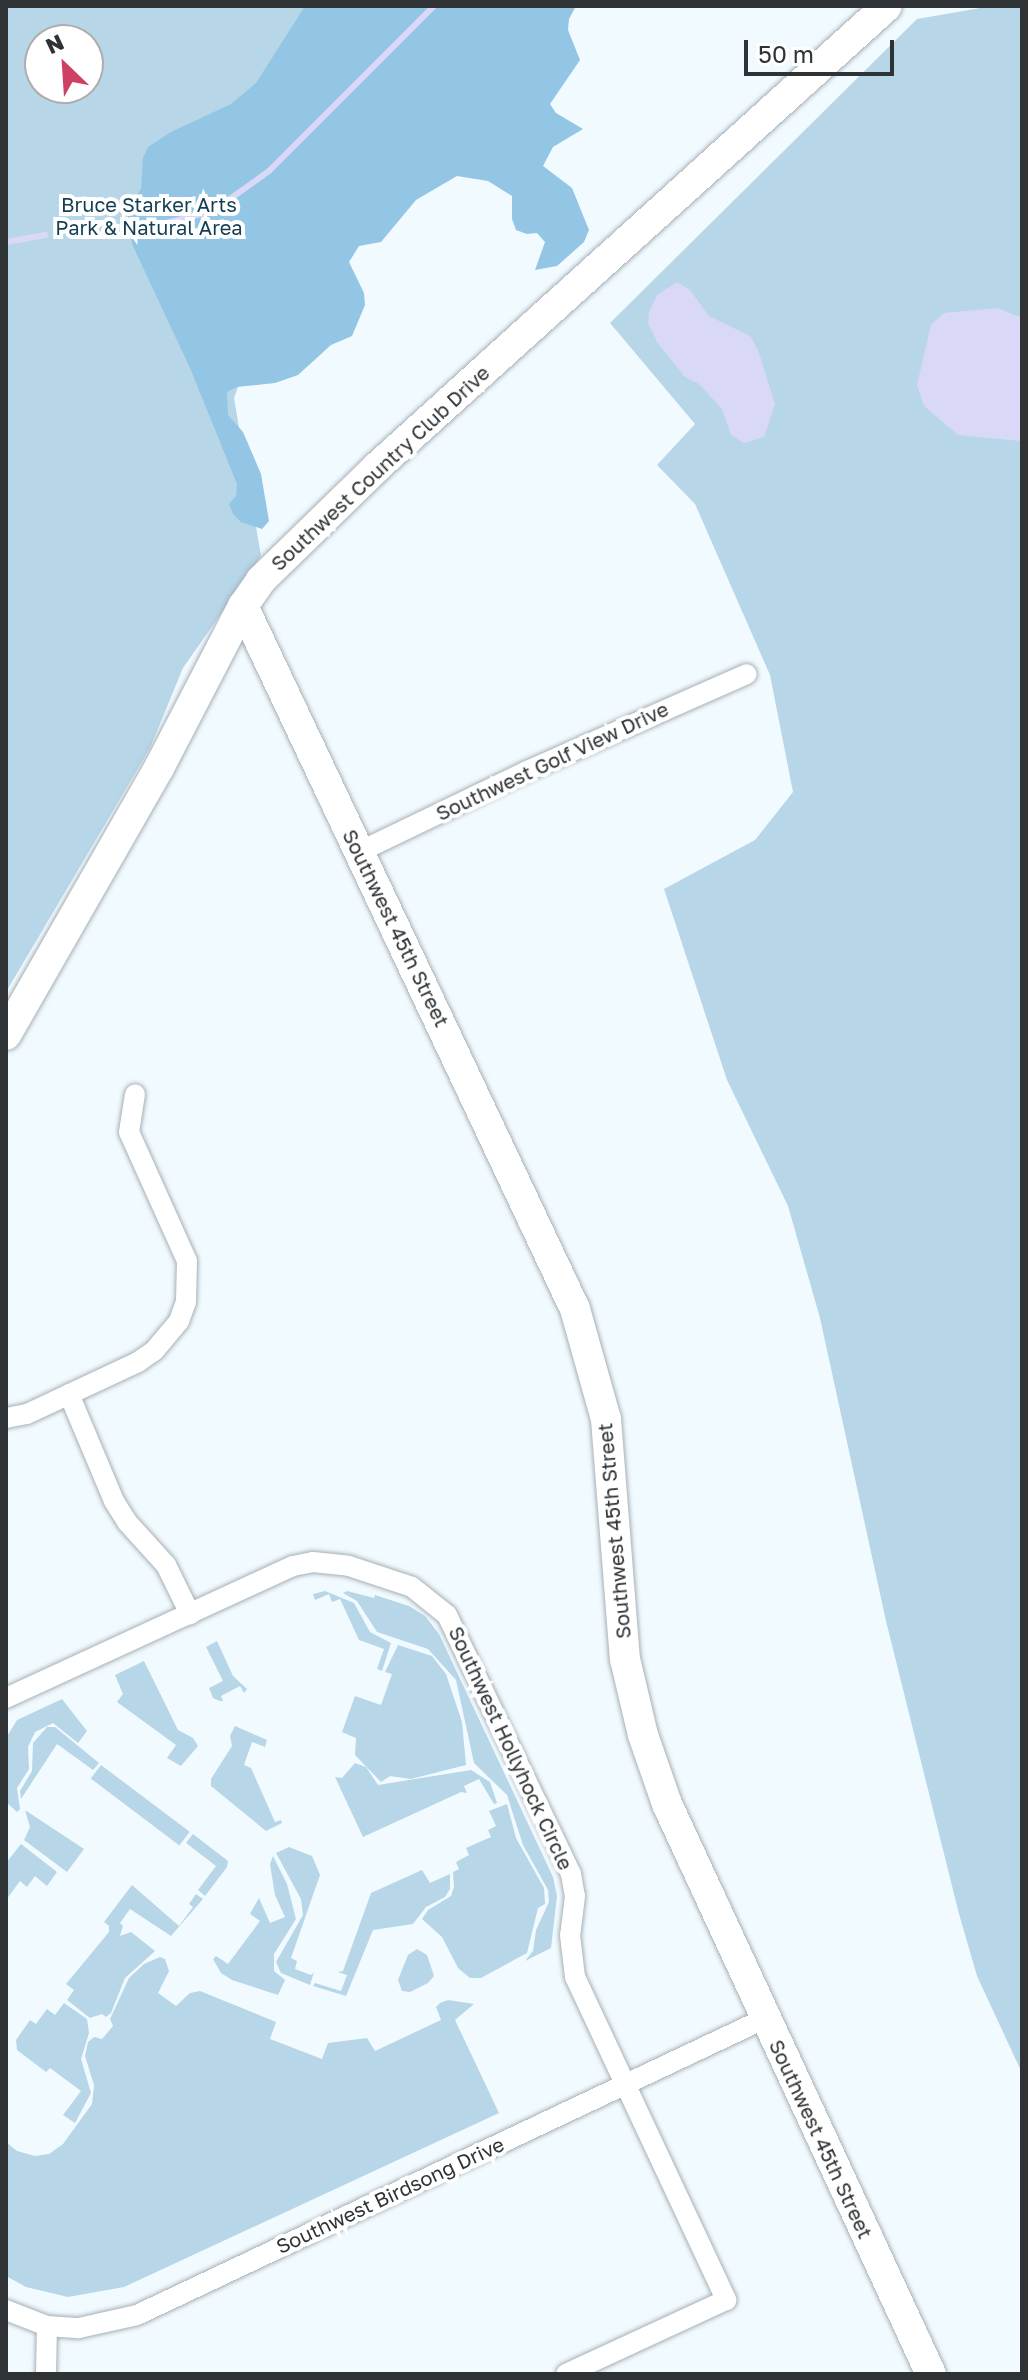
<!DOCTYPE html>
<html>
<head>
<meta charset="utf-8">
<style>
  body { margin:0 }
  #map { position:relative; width:1028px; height:2380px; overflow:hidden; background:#f1faff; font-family:"Golos Text",sans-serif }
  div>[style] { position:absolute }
  .green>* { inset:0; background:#b7d6e8; transform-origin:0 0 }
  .forest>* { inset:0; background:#93c6e4 }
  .water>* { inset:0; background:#dad8f7 }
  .stream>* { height:6px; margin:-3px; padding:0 3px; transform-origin:3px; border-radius:3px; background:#dad8f7 }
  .roads { filter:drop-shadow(0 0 2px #a6b0b6) drop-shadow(0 0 2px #a6b0b6) }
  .street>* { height:20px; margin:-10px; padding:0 10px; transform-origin:10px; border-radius:10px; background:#fff }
  .secondary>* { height:30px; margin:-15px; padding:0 15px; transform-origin:15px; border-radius:15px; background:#fff }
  span { translate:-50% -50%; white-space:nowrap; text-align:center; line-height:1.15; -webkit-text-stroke:8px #fff; paint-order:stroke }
  .park-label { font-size:20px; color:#143e54 }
  .street-label { font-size:20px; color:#2f3336 }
  .frame { position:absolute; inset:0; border:8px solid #2f3336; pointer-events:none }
  .north { position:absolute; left:24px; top:24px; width:80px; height:80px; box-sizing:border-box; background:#fff; border:2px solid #acadaf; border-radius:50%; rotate:335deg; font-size:22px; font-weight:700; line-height:32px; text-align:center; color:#2f3336 }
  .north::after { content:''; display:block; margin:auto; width:28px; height:36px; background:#cf4065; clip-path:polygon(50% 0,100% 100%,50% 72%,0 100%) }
  .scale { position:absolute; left:744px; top:40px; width:150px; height:36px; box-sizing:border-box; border:4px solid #2f3336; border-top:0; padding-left:10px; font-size:24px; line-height:28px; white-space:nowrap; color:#2f3336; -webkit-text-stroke:6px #fff; paint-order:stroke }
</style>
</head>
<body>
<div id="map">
  <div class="green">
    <i style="clip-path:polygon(evenodd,6px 6px,467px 6px,316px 176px,234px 398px,261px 556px,183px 668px,150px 748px,6px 992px,6px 6px,40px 40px,88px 40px,88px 88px,40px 88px,40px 40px)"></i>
    <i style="clip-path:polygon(992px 6px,1022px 6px,1022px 2073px,977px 1976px,959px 1914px,886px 1621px,820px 1318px,788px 1206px,727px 1080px,664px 889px,755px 840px,793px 792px,770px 675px,695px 504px,657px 465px,695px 424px,610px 323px,917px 19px)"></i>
    <i style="clip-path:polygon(325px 1591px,354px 1603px,370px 1632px,391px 1643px,382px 1671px,377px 1669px,384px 1649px,359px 1640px,340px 1599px,332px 1602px,329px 1594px,315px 1600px,313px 1594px)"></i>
    <i style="clip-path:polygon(347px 1591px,374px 1598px,375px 1595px,409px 1606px,425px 1616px,439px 1634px,553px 1877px,557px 1896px,551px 1948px,525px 1961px,533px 1951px,536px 1930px,549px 1902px,548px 1890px,523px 1845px,507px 1795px,474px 1763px,456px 1680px,428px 1649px,377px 1632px,357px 1601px,343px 1593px)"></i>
    <i style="clip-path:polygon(217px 1641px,233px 1676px,247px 1689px,244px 1693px,240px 1686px,221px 1696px,223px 1701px,220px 1701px,213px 1698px,209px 1688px,223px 1681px,206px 1647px)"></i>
    <i style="clip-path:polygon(398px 1645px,432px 1656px,446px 1674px,462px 1722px,466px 1765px,411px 1779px,390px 1776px,381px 1782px,355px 1755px,356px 1738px,342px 1732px,355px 1696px,381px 1705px,392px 1674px,385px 1672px)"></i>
    <i style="clip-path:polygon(144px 1661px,178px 1730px,193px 1738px,198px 1746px,181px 1766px,167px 1758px,176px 1745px,117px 1702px,123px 1694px,115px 1675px)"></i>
    <i style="clip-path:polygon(62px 1699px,87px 1731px,78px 1743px,53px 1723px,35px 1732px,28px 1747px,29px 1769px,17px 1788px,20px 1809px,17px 1812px,6px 1802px,6px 1738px,17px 1720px)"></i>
    <i style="clip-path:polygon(235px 1726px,267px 1740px,265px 1747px,252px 1742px,244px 1765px,251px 1768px,275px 1822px,281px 1820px,282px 1823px,266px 1831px,211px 1786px,211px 1779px,232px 1746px,230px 1736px)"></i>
    <i style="clip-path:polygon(47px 1727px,55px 1727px,99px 1763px,93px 1770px,57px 1744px,21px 1799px,20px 1791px,32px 1771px,33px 1743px)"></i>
    <i style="clip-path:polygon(355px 1763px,366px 1767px,378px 1785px,471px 1770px,490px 1782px,497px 1803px,494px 1804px,479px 1779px,464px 1786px,467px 1793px,461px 1792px,363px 1837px,335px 1777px,342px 1778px)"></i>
    <i style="left:101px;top:1765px;width:111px;height:17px;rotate:37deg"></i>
    <i style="clip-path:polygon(507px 1804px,516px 1838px,544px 1888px,545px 1904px,538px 1908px,527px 1953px,481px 1978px,470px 1978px,458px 1968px,442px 1937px,422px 1919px,428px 1910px,451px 1896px,454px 1887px,453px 1872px,459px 1869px,456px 1862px,469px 1855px,466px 1848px,491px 1837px,488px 1830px,496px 1826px,489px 1811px)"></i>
    <i style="clip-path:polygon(25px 1810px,84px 1849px,67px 1872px,24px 1840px,30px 1827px)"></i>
    <i style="clip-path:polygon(193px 1834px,228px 1861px,227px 1867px,205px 1896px,198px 1890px,216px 1866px,186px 1843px)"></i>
    <i style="clip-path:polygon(21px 1844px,57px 1872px,47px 1886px,35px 1876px,27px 1887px,20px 1881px,6px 1900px,6px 1863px)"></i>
    <i style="clip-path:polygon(289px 1847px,312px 1856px,320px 1875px,291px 1958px,297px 1961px,295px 1969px,311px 1975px,314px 1972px,310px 1985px,281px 1973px,276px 1962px,303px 1915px,301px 1899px,276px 1853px)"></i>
    <i style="clip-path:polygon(273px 1856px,287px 1884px,296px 1919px,274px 1954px,274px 1971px,285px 1980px,278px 1995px,232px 1980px,221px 1973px,213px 1959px,216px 1956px,228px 1964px,260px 1921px,250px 1914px,259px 1898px,270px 1923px,285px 1917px,275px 1895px,270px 1864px)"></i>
    <i style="clip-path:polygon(422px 1870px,430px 1883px,450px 1874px,450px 1889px,445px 1897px,426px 1907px,413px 1924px,373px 1930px,346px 1996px,313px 1986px,315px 1983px,341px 1991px,347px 1975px,338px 1972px,343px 1971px,371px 1893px)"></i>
    <i style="clip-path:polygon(132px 1885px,179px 1926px,193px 1907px,189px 1904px,196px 1894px,203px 1899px,171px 1936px,130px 1909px,120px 1923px,123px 1926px,120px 1936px,131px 1932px,155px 1951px,125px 1978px,111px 2013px,106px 2017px,102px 2014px,90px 2018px,67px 2000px,74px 1990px,66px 1984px,109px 1932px,109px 1926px,104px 1922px)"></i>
    <i style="clip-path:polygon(417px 1949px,427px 1955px,434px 1976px,428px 1983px,410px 1992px,402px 1991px,398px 1980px,408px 1955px)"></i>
    <i style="clip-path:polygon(160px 1957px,165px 1959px,169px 1971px,158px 1993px,176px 2006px,190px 1993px,200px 1991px,276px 2022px,270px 2039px,322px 2059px,328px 2043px,367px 2038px,375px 2051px,441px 2020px,436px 2007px,440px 2003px,448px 2000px,474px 2004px,455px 2020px,499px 2113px,124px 2287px,68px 2297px,26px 2287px,6px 2276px,6px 2142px,17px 2151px,35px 2156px,49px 2154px,63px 2144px,92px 2104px,94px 2085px,85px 2056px,88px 2042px,94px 2037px,102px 2039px,113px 2026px,110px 2019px,129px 1978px,144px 1964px)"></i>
    <i style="clip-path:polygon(64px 2003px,87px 2019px,89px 2033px,81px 2059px,91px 2093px,75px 2123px,63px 2115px,81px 2091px,50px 2068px,46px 2072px,17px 2050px,16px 2040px,30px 2020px,36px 2024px,47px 2009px,55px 2015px)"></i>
  </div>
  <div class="forest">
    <i style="clip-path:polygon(305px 6px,576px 6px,569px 19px,568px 30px,580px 60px,550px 104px,556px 113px,583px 129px,553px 147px,543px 166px,572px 188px,589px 230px,584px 242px,557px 266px,535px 270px,545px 242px,537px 233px,527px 234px,516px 230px,512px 219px,512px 196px,488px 181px,457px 176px,416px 200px,381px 242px,359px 246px,349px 262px,364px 293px,365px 305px,352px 336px,331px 345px,298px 375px,275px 383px,237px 387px,227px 392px,228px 415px,243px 432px,261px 474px,269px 521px,262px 529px,241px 522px,233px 514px,229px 504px,236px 496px,237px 484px,190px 368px,132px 244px,127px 210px,141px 189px,143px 158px,148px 147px,171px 132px,231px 104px,256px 83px)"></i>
  </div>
  <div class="water">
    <i style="clip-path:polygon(677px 282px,690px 290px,709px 316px,750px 336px,758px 350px,775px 404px,764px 437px,744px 443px,731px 435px,722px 409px,699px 384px,685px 377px,657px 342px,648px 323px,649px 312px,657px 295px)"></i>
    <i style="clip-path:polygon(998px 308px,1022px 318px,1022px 441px,958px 435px,924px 406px,917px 385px,931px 325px,944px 313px)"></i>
  </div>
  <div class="stream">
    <i style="left:134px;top:231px;width:81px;rotate:-14.2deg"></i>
    <i style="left:213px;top:211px;width:69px;rotate:-35.5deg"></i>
    <i style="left:269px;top:171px;width:233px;rotate:-45deg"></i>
    <i style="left:6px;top:242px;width:40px;rotate:-10deg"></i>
  </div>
  <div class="roads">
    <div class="street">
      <i style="left:359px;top:852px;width:187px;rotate:-25.7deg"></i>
      <i style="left:527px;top:771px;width:240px;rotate:-23.8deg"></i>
      <i style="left:69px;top:1394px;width:116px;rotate:67.2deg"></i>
      <i style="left:114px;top:1501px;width:25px;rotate:58deg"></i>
      <i style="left:127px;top:1522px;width:58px;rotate:47.8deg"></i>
      <i style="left:166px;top:1565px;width:55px;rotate:63.9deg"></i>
      <i style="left:6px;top:1418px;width:21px;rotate:-11deg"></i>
      <i style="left:27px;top:1414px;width:123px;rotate:-25.1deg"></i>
      <i style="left:138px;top:1362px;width:19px;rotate:-35deg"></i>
      <i style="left:154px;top:1351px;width:39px;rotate:-50deg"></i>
      <i style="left:179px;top:1321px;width:20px;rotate:-70deg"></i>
      <i style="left:186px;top:1302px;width:41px;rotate:-88.6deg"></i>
      <i style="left:187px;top:1261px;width:141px;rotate:-114.2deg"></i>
      <i style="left:129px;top:1132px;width:38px;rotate:-81deg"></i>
      <i style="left:6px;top:1698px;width:316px;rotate:-24.7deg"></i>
      <i style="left:293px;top:1566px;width:20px;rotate:-11deg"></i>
      <i style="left:313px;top:1562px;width:36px;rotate:6deg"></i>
      <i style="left:349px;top:1566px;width:66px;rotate:18.4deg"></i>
      <i style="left:412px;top:1587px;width:45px;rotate:38.7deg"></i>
      <i style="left:447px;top:1615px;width:287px;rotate:64.4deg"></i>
      <i style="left:571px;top:1874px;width:22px;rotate:80deg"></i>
      <i style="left:575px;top:1896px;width:39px;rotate:97deg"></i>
      <i style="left:570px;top:1935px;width:42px;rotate:83.2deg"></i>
      <i style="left:575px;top:1977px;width:357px;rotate:64.9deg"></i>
      <i style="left:726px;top:2300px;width:176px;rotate:155.2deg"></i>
      <i style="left:6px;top:2310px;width:44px;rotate:21.3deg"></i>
      <i style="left:47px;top:2326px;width:32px;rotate:4deg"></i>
      <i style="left:79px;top:2328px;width:59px;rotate:-12.6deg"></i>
      <i style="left:137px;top:2315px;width:696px;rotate:-25.28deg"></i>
      <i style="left:46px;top:2374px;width:48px;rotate:-88.8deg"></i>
    </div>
    <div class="secondary">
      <i style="left:243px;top:606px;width:777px;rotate:64.72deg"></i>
      <i style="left:575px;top:1309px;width:114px;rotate:74.3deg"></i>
      <i style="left:606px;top:1419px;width:241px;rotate:85.5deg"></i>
      <i style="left:625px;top:1659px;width:78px;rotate:76.7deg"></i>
      <i style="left:643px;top:1735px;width:73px;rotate:70.8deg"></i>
      <i style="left:667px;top:1804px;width:628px;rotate:65.15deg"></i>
      <i style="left:6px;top:1035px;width:308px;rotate:-60.2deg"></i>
      <i style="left:159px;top:768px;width:182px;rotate:-62.6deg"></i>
      <i style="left:243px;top:606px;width:32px;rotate:-55deg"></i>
      <i style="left:261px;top:580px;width:162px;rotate:-44.2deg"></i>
      <i style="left:377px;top:467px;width:687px;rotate:-42.11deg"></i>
    </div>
  </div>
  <div class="park-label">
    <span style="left:149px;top:216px">Bruce Starker Arts<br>Park &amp; Natural Area</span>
  </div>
  <div class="street-label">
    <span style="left:380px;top:468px;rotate:-43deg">Southwest Country Club Drive</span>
    <span style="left:552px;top:761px;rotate:-25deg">Southwest Golf View Drive</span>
    <span style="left:396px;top:928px;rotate:64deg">Southwest 45th Street</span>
    <span style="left:614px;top:1531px;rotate:-95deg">Southwest 45th Street</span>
    <span style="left:511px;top:1748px;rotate:65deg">Southwest Hollyhock Circle</span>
    <span style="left:821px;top:2139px;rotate:65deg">Southwest 45th Street</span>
    <span style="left:390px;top:2195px;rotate:-25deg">Southwest Birdsong Drive</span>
  </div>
  <div class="frame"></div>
  <div class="north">N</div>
  <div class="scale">50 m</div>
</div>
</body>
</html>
